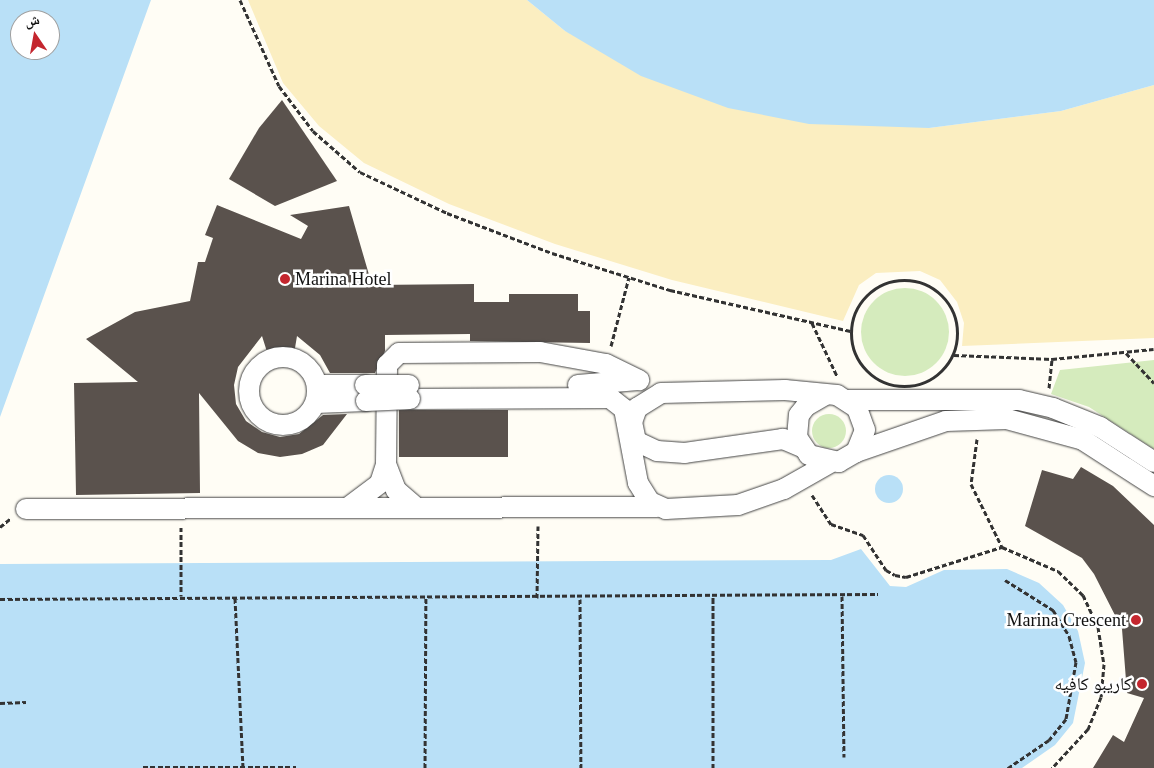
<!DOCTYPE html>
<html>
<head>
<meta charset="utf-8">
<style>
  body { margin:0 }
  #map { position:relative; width:1154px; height:768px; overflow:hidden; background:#fffdf5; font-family:"Times New Roman","Noto Naskh Arabic",serif }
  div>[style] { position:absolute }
  .green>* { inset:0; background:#d5ebbd }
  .round { border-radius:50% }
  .sand>* { inset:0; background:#fbeec1 }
  .water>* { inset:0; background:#b9e0f7 }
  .building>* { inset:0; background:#5a524d; transform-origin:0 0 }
  .path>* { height:3px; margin-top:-1.5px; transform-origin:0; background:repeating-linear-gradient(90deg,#333 0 5px,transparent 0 7.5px) }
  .path>.ring { margin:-1.5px; padding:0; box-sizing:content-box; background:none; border:3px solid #333; border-radius:50% }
  .roads { filter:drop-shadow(0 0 1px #444) drop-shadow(0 0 1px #444) }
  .minor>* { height:20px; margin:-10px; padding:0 10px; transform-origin:10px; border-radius:10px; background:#fff }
  .minor>.ring { margin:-10px; padding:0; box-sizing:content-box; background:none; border:20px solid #fff; border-radius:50% }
  .bridges { filter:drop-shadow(0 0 1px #444) drop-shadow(0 0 1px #444) }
  .minor-bridge>* { height:20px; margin:-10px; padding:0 10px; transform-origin:10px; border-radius:10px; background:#fff }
  .dots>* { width:14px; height:14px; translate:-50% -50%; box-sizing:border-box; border:2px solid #fff; border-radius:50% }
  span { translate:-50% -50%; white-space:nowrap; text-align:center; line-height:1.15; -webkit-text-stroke:5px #fff; paint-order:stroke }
  .poi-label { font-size:18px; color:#111 }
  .left { translate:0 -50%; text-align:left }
  .right { translate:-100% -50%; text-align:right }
  .north { position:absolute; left:10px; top:10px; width:50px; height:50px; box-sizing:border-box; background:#fff; border:1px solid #a0a0a0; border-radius:50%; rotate:348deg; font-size:14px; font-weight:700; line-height:20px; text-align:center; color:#111 }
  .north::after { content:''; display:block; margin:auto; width:18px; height:22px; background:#c4262e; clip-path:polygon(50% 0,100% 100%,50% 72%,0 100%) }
</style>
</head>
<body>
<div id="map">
  <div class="green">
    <i class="round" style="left:861px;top:288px;width:88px;height:88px"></i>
    <i style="clip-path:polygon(1154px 360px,1154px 449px,1089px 407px,1051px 394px,1060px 370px)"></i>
    <i class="round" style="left:812px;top:414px;width:34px;height:34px"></i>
  </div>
  <div class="sand">
    <i style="clip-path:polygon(248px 0,527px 0,565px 31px,929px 128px,1061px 111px,1154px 85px,1154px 338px,962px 346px,964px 323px,957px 302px,940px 280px,920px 271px,876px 273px,859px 285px,843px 321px,672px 280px,555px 244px,449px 204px,364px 163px,319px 126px,283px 83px)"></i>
  </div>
  <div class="water">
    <i style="clip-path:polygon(evenodd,0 0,151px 0,0 417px,0 0,20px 20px,50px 20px,50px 50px,20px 50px,20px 20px)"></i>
    <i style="clip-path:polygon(527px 0,1154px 0,1154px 85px,1061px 111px,929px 128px,809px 124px,728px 108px,641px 76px,565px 31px)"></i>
    <i class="round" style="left:875px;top:475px;width:28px;height:28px"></i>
    <i style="clip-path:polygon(861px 549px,890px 586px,906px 587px,944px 570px,1007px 569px,1039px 583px,1063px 605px,1078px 631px,1085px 663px,1073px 723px,1055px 745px,1022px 768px,0 768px,0 564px,831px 560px)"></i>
  </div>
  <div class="building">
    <i style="clip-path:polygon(282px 100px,337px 181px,275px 206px,229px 179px,259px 128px)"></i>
    <i style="clip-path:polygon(217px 205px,301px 239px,308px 226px,290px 215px,349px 206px,372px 285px,474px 284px,474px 302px,509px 302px,509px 294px,578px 294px,578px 311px,590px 311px,590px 343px,470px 341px,470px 334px,385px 335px,385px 351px,375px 373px,330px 373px,320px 355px,297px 336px,294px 354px,268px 355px,262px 336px,238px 367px,234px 385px,236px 404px,246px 421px,262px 432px,280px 437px,299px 434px,323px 415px,347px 414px,323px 445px,302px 454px,280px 457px,258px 453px,238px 441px,199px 393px,200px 493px,76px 495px,74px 383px,138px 382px,86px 339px,135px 312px,190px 301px,198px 262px,205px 262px,213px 238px,205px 235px)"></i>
    <i style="left:508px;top:410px;width:47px;height:109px;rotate:90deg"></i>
    <i style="clip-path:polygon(1081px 467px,1113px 486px,1154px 525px,1154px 768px,1093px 768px,1113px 735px,1124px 742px,1144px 698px,1127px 693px,1122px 629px,1094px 574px,1082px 558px,1025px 526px,1042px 470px,1073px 479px)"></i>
  </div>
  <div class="path">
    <i style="left:240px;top:0;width:94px;rotate:65.6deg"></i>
    <i style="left:279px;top:86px;width:56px;rotate:52.9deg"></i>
    <i style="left:313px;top:131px;width:62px;rotate:41.1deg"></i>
    <i style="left:360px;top:172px;width:96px;rotate:25.2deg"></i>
    <i style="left:447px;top:213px;width:112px;rotate:20.9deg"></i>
    <i style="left:552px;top:253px;width:124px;rotate:17.4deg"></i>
    <i style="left:670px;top:290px;width:185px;rotate:12.8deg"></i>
    <i class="ring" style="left:851px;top:280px;width:103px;height:103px"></i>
    <i style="left:812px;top:323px;width:59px;rotate:64.7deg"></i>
    <i style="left:611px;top:346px;width:71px;rotate:-75.4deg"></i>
    <i style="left:1126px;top:353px;width:41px;rotate:47deg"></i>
    <i style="left:954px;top:355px;width:98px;rotate:2.3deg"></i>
    <i style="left:1052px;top:359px;width:102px;rotate:-5.6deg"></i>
    <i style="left:1049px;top:388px;width:29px;rotate:-84deg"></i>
    <i style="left:977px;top:439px;width:45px;rotate:97.6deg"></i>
    <i style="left:971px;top:484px;width:70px;rotate:63.8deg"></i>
    <i style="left:812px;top:495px;width:35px;rotate:57deg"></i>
    <i style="left:831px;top:524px;width:34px;rotate:19deg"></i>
    <i style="left:863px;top:535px;width:42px;rotate:56.7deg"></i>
    <i style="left:886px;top:570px;width:10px;rotate:29deg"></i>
    <i style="left:895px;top:575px;width:11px;rotate:10deg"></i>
    <i style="left:906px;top:577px;width:101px;rotate:-17.4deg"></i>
    <i style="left:1002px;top:547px;width:61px;rotate:23.2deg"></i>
    <i style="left:1058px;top:571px;width:35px;rotate:44deg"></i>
    <i style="left:1083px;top:595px;width:35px;rotate:65deg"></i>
    <i style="left:1098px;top:627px;width:37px;rotate:81deg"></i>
    <i style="left:1104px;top:664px;width:33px;rotate:95deg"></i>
    <i style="left:1101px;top:697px;width:35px;rotate:112deg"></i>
    <i style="left:1088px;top:729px;width:53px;rotate:132.7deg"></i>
    <i style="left:0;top:527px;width:14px;rotate:-39deg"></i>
    <i style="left:181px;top:527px;width:69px;rotate:90deg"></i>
    <i style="left:1005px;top:580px;width:57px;rotate:32deg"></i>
    <i style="left:1053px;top:610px;width:31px;rotate:58deg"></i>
    <i style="left:1069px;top:636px;width:27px;rotate:75deg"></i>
    <i style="left:1076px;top:662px;width:58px;rotate:100deg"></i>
    <i style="left:1066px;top:719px;width:27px;rotate:129deg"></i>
    <i style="left:1049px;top:740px;width:50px;rotate:145.7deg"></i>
    <i style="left:842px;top:596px;width:161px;rotate:89.3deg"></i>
    <i style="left:235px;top:598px;width:169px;rotate:87.3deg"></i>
    <i style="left:537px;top:598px;width:72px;rotate:-89.2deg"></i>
    <i style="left:0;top:599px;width:878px;rotate:-0.33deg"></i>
    <i style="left:580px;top:599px;width:169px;rotate:89.7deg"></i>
    <i style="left:0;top:703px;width:26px;rotate:-2deg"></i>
    <i style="left:143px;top:767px;width:153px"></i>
    <i style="left:425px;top:768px;width:172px;rotate:-89.7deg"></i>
    <i style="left:713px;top:768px;width:171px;rotate:-90deg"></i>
  </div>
  <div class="roads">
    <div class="minor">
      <i class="ring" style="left:249px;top:357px;width:48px;height:48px"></i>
      <i style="left:318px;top:385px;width:47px"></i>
      <i style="left:578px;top:385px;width:60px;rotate:-4.8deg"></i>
      <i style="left:410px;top:399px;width:200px;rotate:-0.3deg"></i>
      <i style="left:610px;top:398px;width:18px;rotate:38deg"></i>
      <i style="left:624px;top:409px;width:75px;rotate:79.3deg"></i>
      <i style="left:638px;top:483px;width:22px;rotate:58deg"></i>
      <i style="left:650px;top:502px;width:17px;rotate:24deg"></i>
      <i style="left:666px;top:509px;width:72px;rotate:-3.2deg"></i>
      <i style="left:738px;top:505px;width:49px;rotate:-19.2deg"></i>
      <i style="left:784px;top:489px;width:53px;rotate:-29.5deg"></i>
      <i style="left:848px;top:400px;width:171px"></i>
      <i style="left:1019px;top:400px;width:35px;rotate:13deg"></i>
      <i style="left:1053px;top:408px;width:51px;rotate:22deg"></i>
      <i style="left:1100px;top:427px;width:64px;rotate:32.9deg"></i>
      <i style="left:316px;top:403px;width:50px;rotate:-2.3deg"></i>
      <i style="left:802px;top:447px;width:21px;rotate:-157deg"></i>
      <i style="left:783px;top:439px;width:99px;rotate:171.9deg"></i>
      <i style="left:685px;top:453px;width:28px;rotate:-176deg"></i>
      <i style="left:657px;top:451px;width:23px;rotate:-155deg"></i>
      <i style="left:636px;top:441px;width:19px;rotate:-102deg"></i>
      <i style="left:632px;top:422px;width:15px;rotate:-70deg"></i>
      <i style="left:637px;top:408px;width:28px;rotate:-32deg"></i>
      <i style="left:661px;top:393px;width:124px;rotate:-1.4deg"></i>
      <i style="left:785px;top:390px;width:52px;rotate:5.5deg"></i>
      <i style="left:837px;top:395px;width:24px;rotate:33deg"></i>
      <i style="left:857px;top:408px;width:23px;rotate:70deg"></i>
      <i style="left:865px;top:430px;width:24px;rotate:112deg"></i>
      <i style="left:856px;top:452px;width:20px;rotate:150deg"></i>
      <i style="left:839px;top:462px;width:31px;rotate:-167deg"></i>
      <i style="left:809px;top:455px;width:22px;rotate:-124deg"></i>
      <i style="left:797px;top:437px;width:22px;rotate:-85deg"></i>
      <i style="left:799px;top:415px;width:11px;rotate:-52deg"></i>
      <i style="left:806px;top:406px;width:22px;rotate:-30deg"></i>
      <i style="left:856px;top:452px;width:95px;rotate:-19deg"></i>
      <i style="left:946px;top:421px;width:61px;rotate:-1.9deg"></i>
      <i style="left:1007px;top:419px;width:79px;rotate:15.4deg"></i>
      <i style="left:1083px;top:440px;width:85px;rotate:32.9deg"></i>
      <i style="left:386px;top:464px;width:28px;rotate:69deg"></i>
      <i style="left:396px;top:490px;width:23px;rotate:41deg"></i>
      <i style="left:350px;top:506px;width:38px;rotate:-37deg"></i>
      <i style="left:380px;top:483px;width:20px;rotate:-72deg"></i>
      <i style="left:386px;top:464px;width:99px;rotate:-89.4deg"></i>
      <i style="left:387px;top:365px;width:17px;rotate:-45deg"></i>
      <i style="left:399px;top:353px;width:141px;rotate:-0.4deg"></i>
      <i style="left:540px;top:352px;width:67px;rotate:10.3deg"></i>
      <i style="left:606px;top:364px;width:37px;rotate:26deg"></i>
      <i style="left:26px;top:509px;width:631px;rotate:-0.18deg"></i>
    </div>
  </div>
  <div class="bridges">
    <div class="minor-bridge">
      <i style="left:365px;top:385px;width:44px"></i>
      <i style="left:366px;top:401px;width:44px;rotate:-2.6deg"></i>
    </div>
  </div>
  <div class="dots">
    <i style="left:285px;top:279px;background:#c4262e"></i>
    <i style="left:1136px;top:620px;background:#c4262e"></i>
    <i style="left:1142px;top:684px;background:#c4262e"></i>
  </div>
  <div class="poi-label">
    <span class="left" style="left:295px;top:279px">Marina Hotel</span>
    <span class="right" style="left:1126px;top:620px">Marina Crescent</span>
    <span class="right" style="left:1132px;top:684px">كاريبو كافيه</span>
  </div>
  <div class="north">ش</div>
</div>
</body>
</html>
